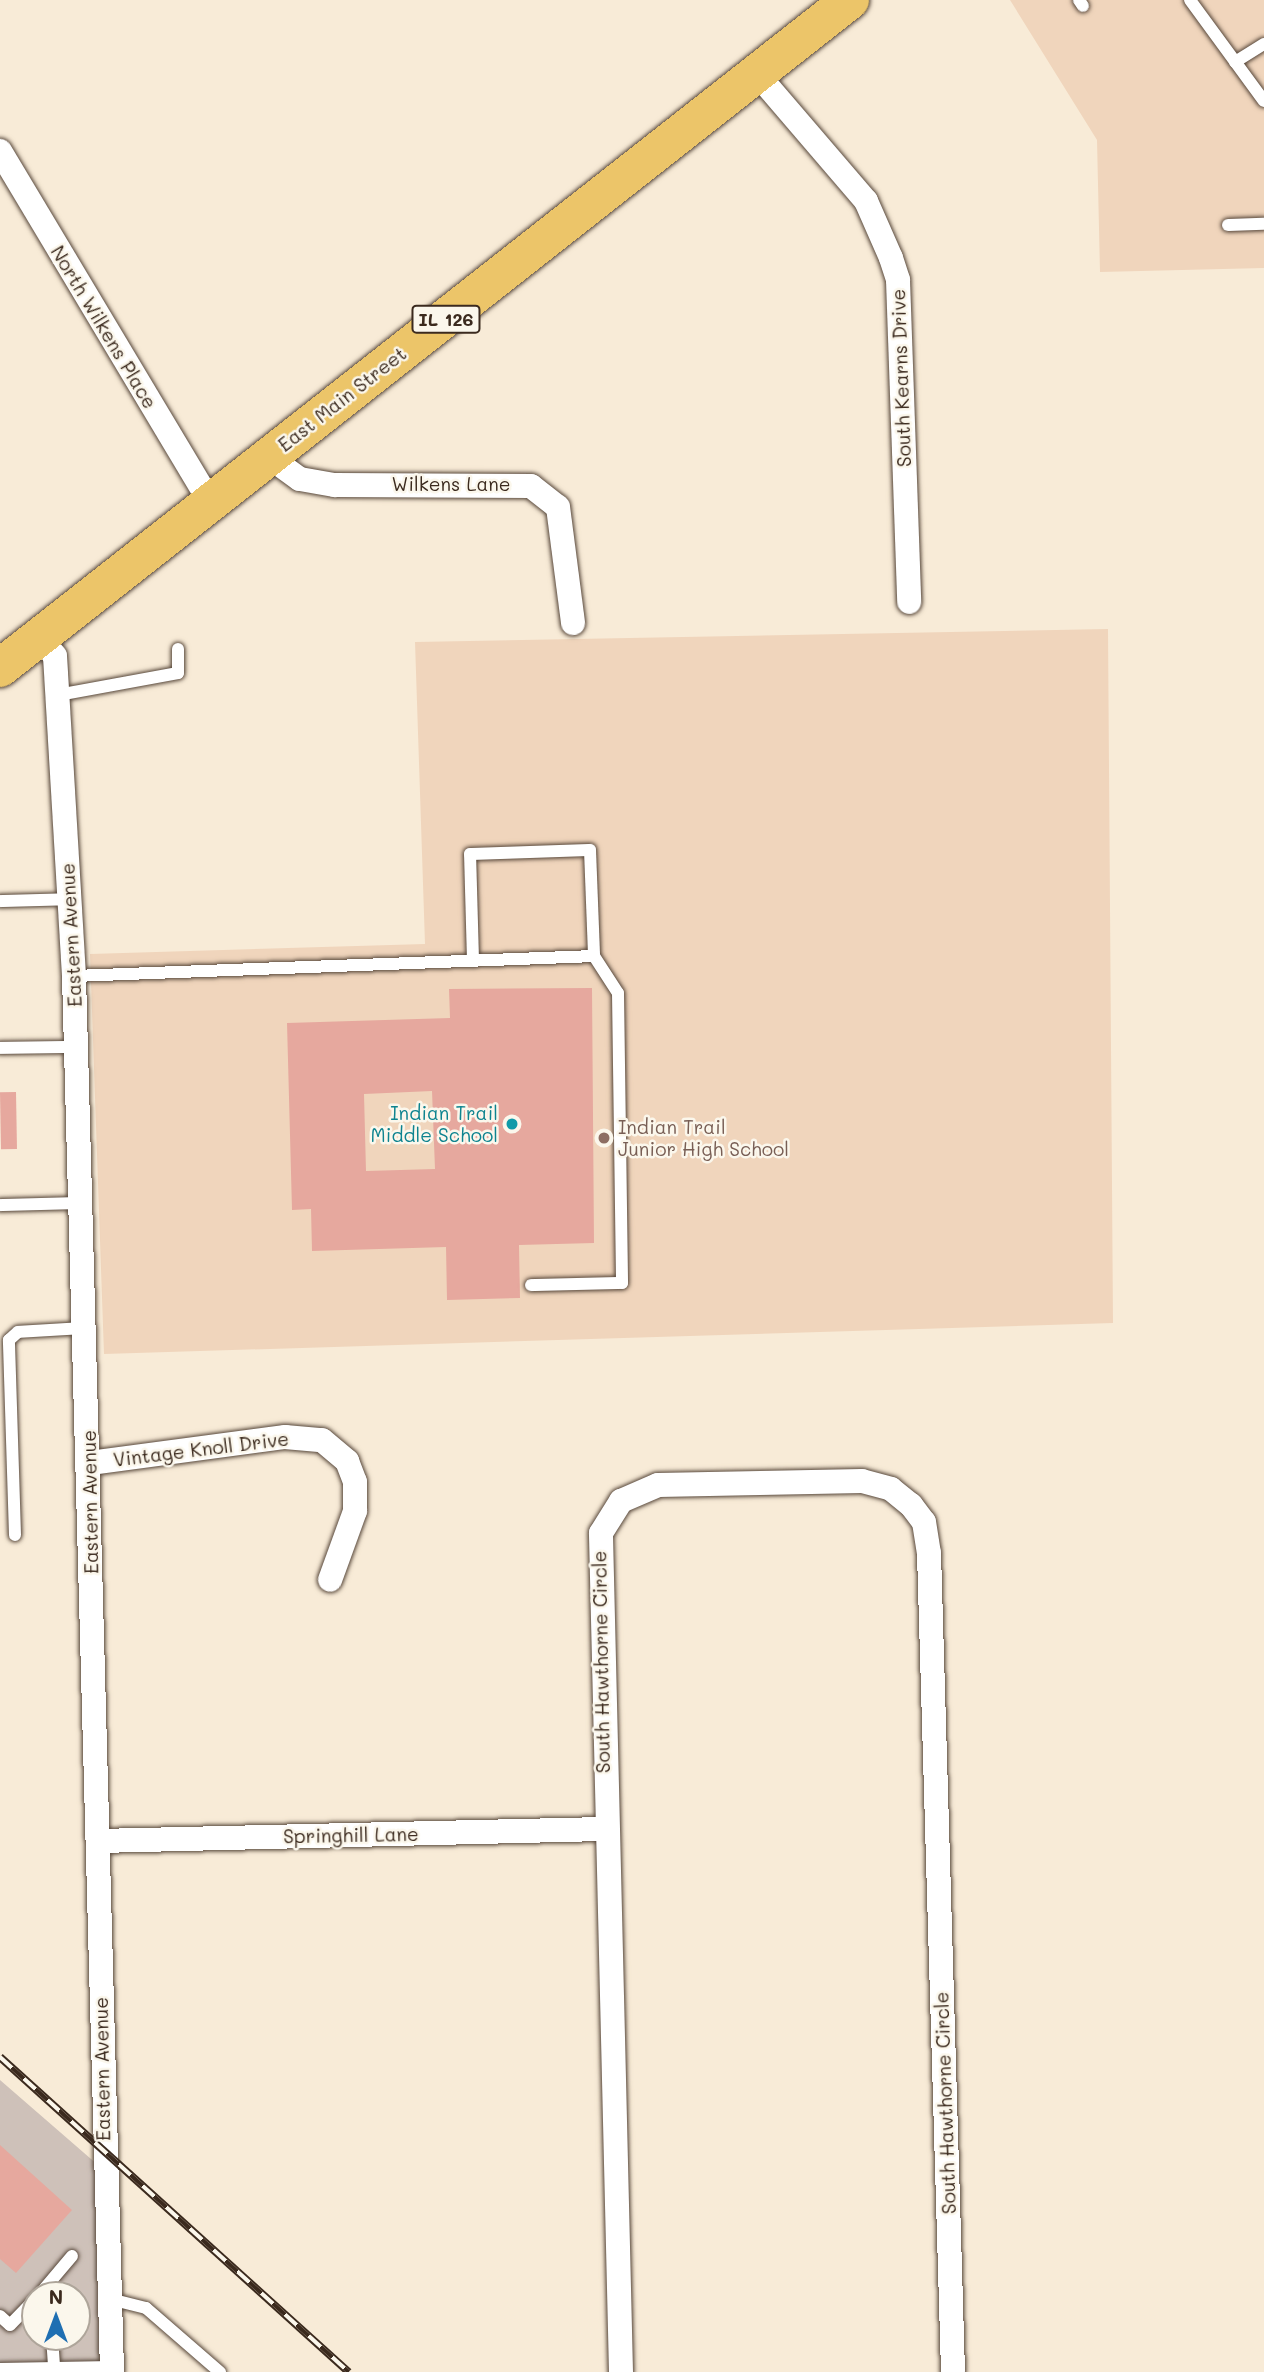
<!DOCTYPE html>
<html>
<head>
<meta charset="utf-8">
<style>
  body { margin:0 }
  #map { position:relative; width:1264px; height:2372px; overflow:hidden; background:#f8ebd7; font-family:Mali,sans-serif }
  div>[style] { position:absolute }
  .built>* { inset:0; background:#f0d5bc }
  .industrial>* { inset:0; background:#cec1b9 }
  .building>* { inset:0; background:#e6a89e; transform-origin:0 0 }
  .roads { filter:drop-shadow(0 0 2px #57473a) drop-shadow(0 0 2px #57473a) }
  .service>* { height:12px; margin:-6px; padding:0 6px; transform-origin:6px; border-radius:6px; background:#fff }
  .minor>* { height:24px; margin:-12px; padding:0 12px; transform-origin:12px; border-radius:12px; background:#fff }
  .primary>* { height:38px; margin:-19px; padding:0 19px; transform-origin:19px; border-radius:19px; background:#ecc569 }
  .rail>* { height:8px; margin-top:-4px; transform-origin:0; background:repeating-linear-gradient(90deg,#fbf7ec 0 16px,#3b2a1e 0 32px); box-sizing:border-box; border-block:2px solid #3b2a1e }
  .dots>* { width:19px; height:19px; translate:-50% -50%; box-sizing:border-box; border:4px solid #fbf7ec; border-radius:50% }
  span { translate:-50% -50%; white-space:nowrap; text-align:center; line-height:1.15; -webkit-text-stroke:5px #fbf7ec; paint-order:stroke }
  .shield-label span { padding:2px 5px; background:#fbf7ec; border:2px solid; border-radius:5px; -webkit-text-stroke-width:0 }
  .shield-label { font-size:18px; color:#3b2a1e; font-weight:700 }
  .street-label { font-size:19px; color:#3b2a1e }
  .culture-label { font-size:19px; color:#0d838f }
  .right { translate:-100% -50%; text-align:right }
  .education-label { font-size:19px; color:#785e54 }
  .left { translate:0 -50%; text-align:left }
  .north { position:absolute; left:21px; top:2281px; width:70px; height:70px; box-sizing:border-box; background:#fbf7ec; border:2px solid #aea59a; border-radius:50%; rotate:0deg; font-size:19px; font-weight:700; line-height:28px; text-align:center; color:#3b2a1e }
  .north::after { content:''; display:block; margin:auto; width:24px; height:32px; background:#1f6fb2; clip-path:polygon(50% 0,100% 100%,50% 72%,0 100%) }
</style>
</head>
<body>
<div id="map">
  <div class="built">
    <i style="clip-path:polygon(1010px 0,1264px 0,1264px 268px,1100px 272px,1097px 140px)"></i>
    <i style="clip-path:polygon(1108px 629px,1113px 1323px,104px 1354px,90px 954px,425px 944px,415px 642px)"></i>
  </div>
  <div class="industrial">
    <i style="clip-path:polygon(evenodd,0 2080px,106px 2172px,111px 2372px,0 2372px,0 2080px,35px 2295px,77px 2295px,77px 2337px,35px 2337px,35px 2295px)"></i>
  </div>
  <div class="building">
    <i style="clip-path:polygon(evenodd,592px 988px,594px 1243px,519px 1245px,520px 1298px,447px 1300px,446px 1247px,312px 1251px,311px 1209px,292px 1210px,287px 1023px,450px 1018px,449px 989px,592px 988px,432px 1091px,435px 1169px,366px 1171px,364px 1094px,432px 1091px)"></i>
    <i style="left:16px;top:1092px;width:57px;height:16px;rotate:89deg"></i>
    <i style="clip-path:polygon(0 2145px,72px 2210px,16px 2273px,0 2259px)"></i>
  </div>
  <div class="roads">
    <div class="service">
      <i style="left:1079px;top:0;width:7px;rotate:56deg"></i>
      <i style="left:1190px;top:0;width:125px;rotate:53.8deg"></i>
      <i style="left:1235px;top:62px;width:34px;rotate:-32deg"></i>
      <i style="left:1228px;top:225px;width:36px;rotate:-2deg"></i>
      <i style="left:58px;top:695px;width:122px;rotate:-10.4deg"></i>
      <i style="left:178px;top:673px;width:24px;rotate:-90deg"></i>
      <i style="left:0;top:901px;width:70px;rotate:-1.6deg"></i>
      <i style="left:473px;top:960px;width:106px;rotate:-91.6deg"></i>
      <i style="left:470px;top:854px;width:120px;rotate:-1.9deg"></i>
      <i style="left:590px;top:850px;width:106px;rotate:87.8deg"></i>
      <i style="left:74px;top:976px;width:520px;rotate:-2.2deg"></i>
      <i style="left:594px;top:956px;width:44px;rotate:57deg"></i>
      <i style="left:618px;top:993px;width:290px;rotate:89.2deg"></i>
      <i style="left:622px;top:1283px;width:91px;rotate:178.7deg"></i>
      <i style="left:0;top:1048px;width:76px;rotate:-0.8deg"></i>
      <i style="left:0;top:1205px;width:82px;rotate:-1.4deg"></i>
      <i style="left:15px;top:1535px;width:195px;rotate:-91.8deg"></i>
      <i style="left:9px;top:1340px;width:12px;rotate:-42deg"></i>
      <i style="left:18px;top:1332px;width:68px;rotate:-3.4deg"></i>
      <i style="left:39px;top:2295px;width:51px;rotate:-49.8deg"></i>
      <i style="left:110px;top:2299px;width:37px;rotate:14deg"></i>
      <i style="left:146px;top:2308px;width:98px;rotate:40.9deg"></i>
      <i style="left:0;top:2316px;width:13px;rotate:42deg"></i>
      <i style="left:10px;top:2325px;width:36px;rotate:-46deg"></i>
      <i style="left:52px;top:2337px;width:30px;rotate:86deg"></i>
      <i style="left:0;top:2369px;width:112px;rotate:-1deg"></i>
    </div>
    <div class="minor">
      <i style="left:758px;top:75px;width:166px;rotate:49.4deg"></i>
      <i style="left:866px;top:201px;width:62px;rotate:66.3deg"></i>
      <i style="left:891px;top:258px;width:23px;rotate:72deg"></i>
      <i style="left:898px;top:280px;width:322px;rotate:88deg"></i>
      <i style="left:0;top:151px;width:409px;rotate:59.1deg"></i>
      <i style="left:268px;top:456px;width:39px;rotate:36deg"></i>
      <i style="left:300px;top:479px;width:36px;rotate:10deg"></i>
      <i style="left:335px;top:485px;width:196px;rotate:0.3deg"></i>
      <i style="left:531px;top:486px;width:34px;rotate:38deg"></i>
      <i style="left:558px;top:507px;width:117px;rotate:82.6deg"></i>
      <i style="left:40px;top:637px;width:24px;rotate:52deg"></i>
      <i style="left:55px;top:656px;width:321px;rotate:86.6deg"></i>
      <i style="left:74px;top:976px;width:1397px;rotate:88.44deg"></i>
      <i style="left:90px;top:1463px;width:197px;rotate:-7.6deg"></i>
      <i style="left:285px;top:1437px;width:37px;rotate:5deg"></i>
      <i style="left:322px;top:1440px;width:33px;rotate:40deg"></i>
      <i style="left:347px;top:1461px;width:22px;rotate:69deg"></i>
      <i style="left:355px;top:1482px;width:29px;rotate:90deg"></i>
      <i style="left:355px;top:1511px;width:73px;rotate:109.9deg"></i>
      <i style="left:98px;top:1841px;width:506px;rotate:-1.36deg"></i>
      <i style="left:621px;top:2372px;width:839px;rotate:-91.37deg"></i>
      <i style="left:601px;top:1533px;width:38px;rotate:-58deg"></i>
      <i style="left:621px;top:1501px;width:40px;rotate:-23.4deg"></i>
      <i style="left:658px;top:1485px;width:204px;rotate:-1.1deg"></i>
      <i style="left:862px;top:1481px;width:30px;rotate:15deg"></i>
      <i style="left:891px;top:1489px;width:26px;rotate:39deg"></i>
      <i style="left:911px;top:1505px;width:21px;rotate:53deg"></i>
      <i style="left:924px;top:1522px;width:31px;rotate:81deg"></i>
      <i style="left:929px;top:1553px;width:819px;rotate:88.32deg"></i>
    </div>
    <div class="primary">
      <i style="left:0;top:668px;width:1081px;rotate:-38.16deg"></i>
    </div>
  </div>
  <div class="rail">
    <i style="left:0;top:2057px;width:470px;rotate:42.1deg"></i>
  </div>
  <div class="dots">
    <i style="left:512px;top:1124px;background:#0f9aa8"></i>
    <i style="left:604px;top:1138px;background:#8d6e63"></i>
  </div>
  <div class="shield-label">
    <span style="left:446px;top:319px">IL 126</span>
  </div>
  <div class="street-label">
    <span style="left:104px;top:327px;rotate:59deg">North Wilkens Place</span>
    <span style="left:901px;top:378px;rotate:-92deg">South Kearns Drive</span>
    <span style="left:342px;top:399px;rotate:-38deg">East Main Street</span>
    <span style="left:451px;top:484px">Wilkens Lane</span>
    <span style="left:71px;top:935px;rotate:-93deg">Eastern Avenue</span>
    <span style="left:201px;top:1449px;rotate:-7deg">Vintage Knoll Drive</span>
    <span style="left:90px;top:1502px;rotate:-91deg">Eastern Avenue</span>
    <span style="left:601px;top:1662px;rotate:-91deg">South Hawthorne Circle</span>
    <span style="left:351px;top:1835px;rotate:-1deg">Springhill Lane</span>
    <span style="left:102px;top:2069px;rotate:-91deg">Eastern Avenue</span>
    <span style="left:945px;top:2103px;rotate:-92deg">South Hawthorne Circle</span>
  </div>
  <div class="culture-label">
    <span class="right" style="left:498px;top:1124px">Indian Trail<br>Middle School</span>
  </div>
  <div class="education-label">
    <span class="left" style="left:618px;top:1138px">Indian Trail<br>Junior High School</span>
  </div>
  <div class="north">N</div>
</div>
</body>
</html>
